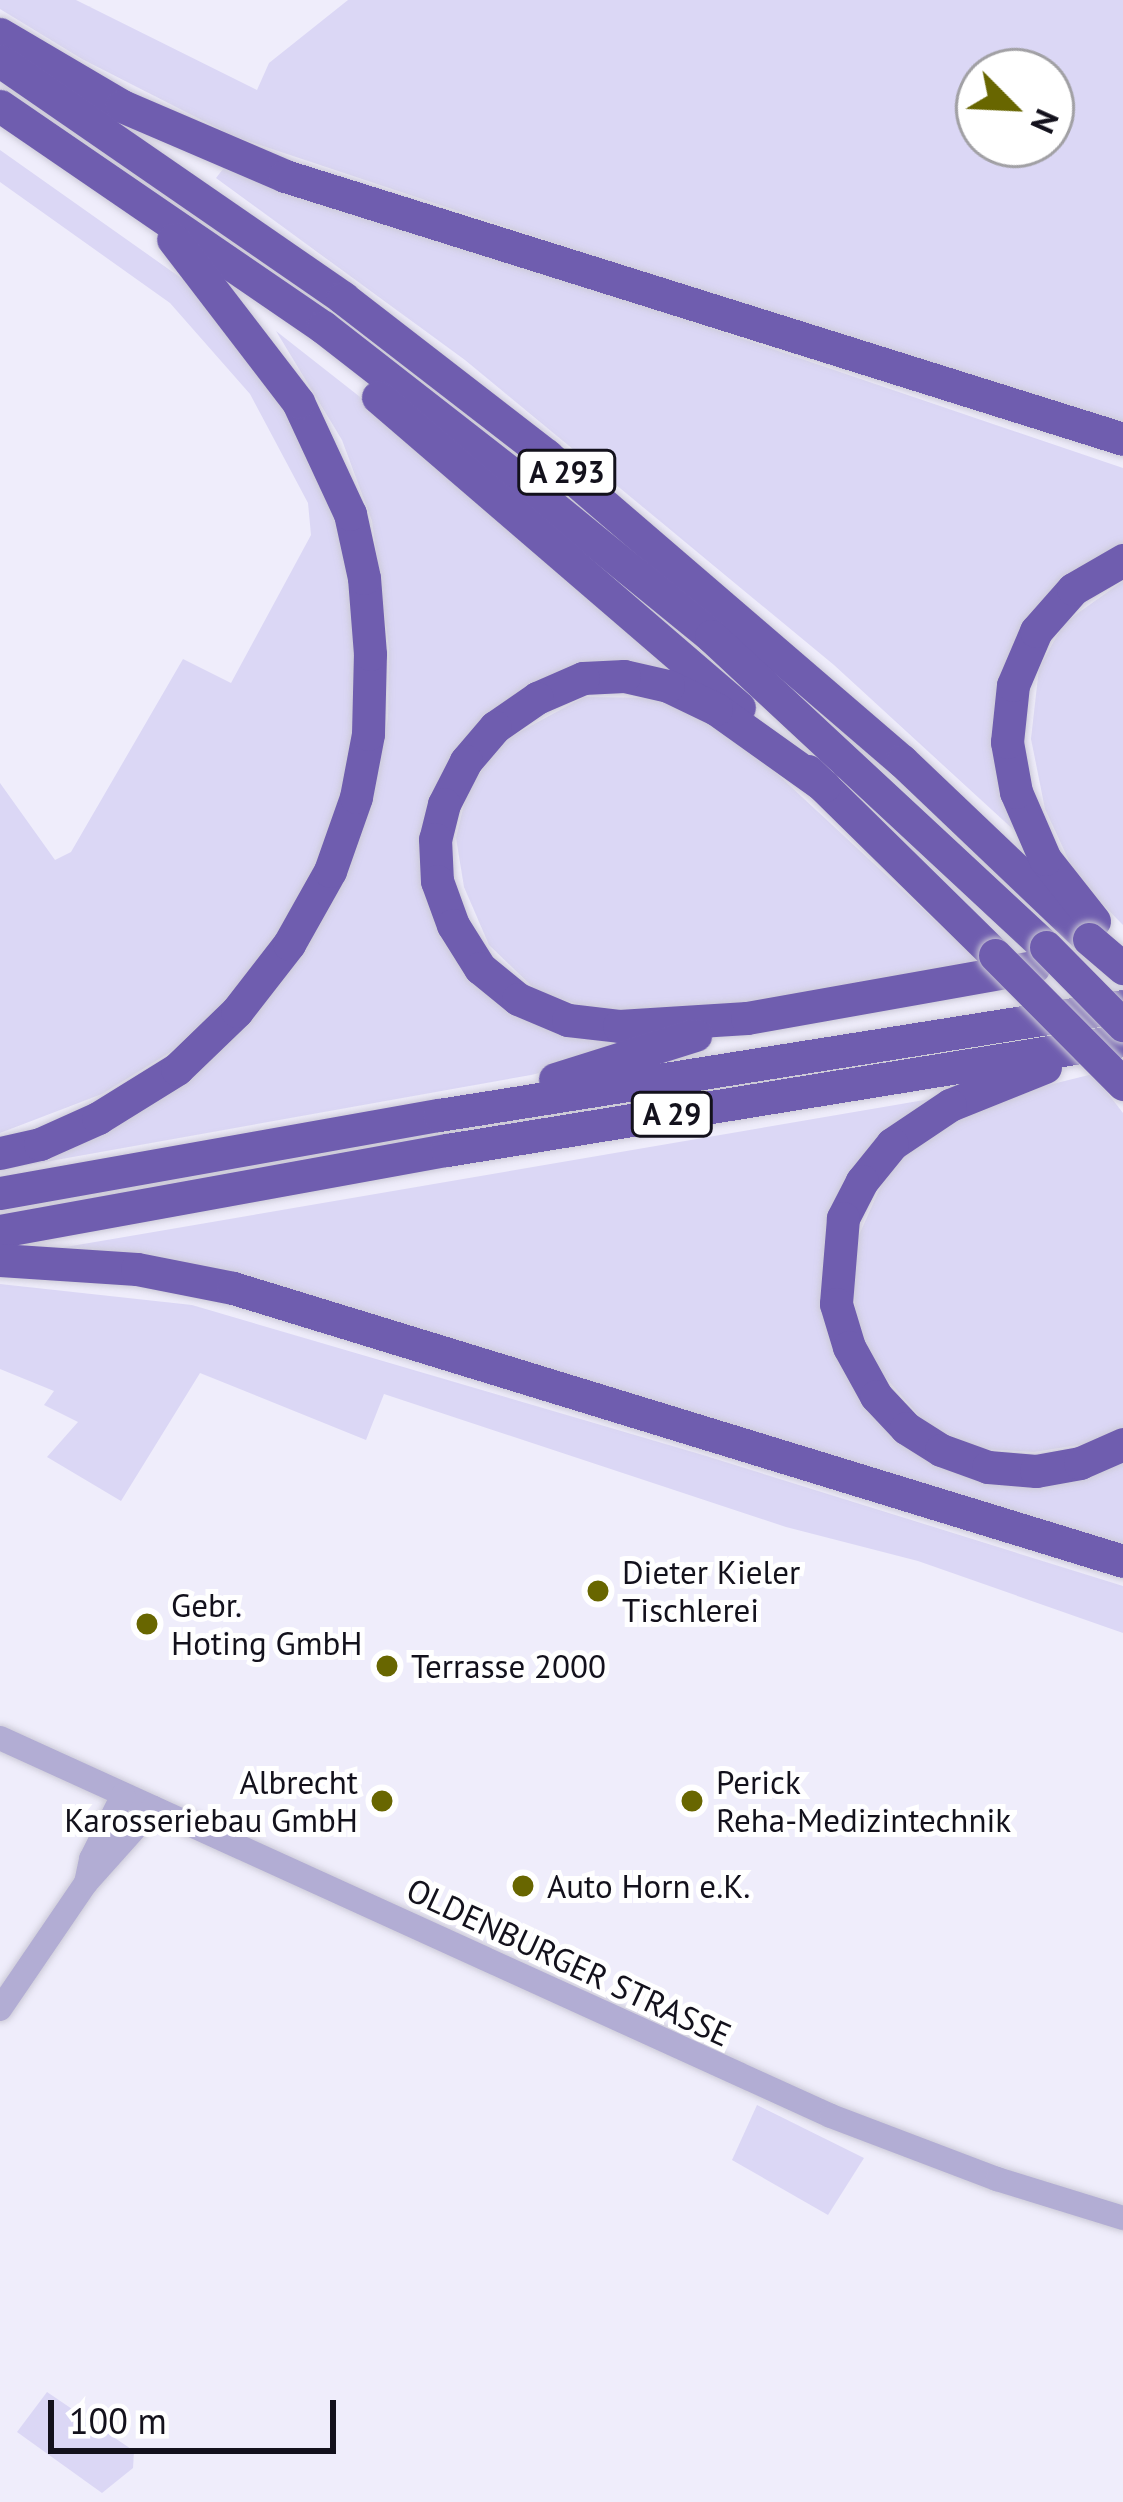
<!DOCTYPE html>
<html>
<head>
<meta charset="utf-8">
<style>
  body { margin:0 }
  #map { position:relative; width:1123px; height:2502px; overflow:hidden; background:#efedfb; font-family:"PT Sans",sans-serif }
  div>[style] { position:absolute }
  .green>* { inset:0; background:#dbd7f5 }
  .roads { filter:drop-shadow(0 0 3px #cccad7) drop-shadow(0 0 3px #cccad7) }
  .minor>* { height:24px; margin:-12px; padding:0 12px; transform-origin:12px; border-radius:12px; background:#b2add4 }
  .highway>* { height:33px; margin:-16.5px; padding:0 16.5px; transform-origin:16.5px; border-radius:16.5px; background:#6f5daf }
  .bridges { filter:drop-shadow(0 0 3px #cccad7) drop-shadow(0 0 3px #cccad7) }
  .highway-bridge>* { height:33px; margin:-16.5px; padding:0 16.5px; transform-origin:16.5px; border-radius:16.5px; background:#6f5daf }
  .dots>* { width:33px; height:33px; translate:-50% -50%; box-sizing:border-box; border:6px solid #fff; border-radius:50% }
  span { translate:-50% -50%; white-space:nowrap; text-align:center; line-height:1.15; -webkit-text-stroke:10px #fff; paint-order:stroke }
  .shield-label span { padding:3px 9px; background:#fff; border:3px solid; border-radius:9px; -webkit-text-stroke-width:0 }
  .shield-label { font-size:30px; color:#13111c; font-weight:700 }
  .poi-label { font-size:33px; color:#13111c }
  .left { translate:0 -50%; text-align:left }
  .right { translate:-100% -50%; text-align:right }
  .street-label { font-size:33px; color:#13111c }
  .north { position:absolute; left:955px; top:48px; width:120px; height:120px; box-sizing:border-box; background:#fff; border:3px solid #a1a0a4; border-radius:50%; rotate:114deg; font-size:33px; font-weight:700; line-height:48px; text-align:center; color:#13111c }
  .north::after { content:''; display:block; margin:auto; width:42px; height:54px; background:#686600; clip-path:polygon(50% 0,100% 100%,50% 72%,0 100%) }
  .scale { position:absolute; left:48px; top:2400px; width:288px; height:54px; box-sizing:border-box; border:6px solid #13111c; border-top:0; padding-left:15px; font-size:36px; line-height:42px; white-space:nowrap; color:#13111c; -webkit-text-stroke:9px #fff; paint-order:stroke }
</style>
</head>
<body>
<div id="map">
  <div class="green">
    <i style="clip-path:polygon(evenodd,0 0,76px 0,257px 90px,269px 63px,348px 0,1123px 0,1123px 432px,233px 136px,82px 59px,0 9px,0 0,979px 72px,1051px 72px,1051px 144px,979px 144px,979px 72px)"></i>
    <i style="clip-path:polygon(0 150px,191px 285px,279px 384px,346px 529px,360px 724px,339px 820px,297px 911px,253px 974px,172px 1051px,102px 1094px,0 1133px,0 783px,55px 860px,71px 852px,183px 659px,231px 683px,311px 535px,308px 503px,250px 394px,170px 303px,0 182px)"></i>
    <i style="clip-path:polygon(227px 164px,1123px 468px,1123px 552px,1019px 638px,1016px 832px,834px 665px,465px 360px,216px 178px)"></i>
    <i style="clip-path:polygon(276px 331px,383px 415px,682px 677px,499px 705px,426px 857px,502px 999px,644px 1036px,595px 1060px,531px 1075px,0 1170px,162px 1092px,349px 864px,373px 799px,388px 718px,389px 648px,372px 521px,342px 440px)"></i>
    <i style="clip-path:polygon(1123px 581px,1123px 925px,1077px 878px,1045px 809px,1031px 739px,1039px 668px,1064px 623px)"></i>
    <i style="clip-path:polygon(584px 697px,660px 698px,719px 727px,774px 771px,982px 964px,698px 1012px,609px 1014px,538px 992px,489px 945px,464px 887px,456px 838px,467px 792px,501px 742px)"></i>
    <i style="clip-path:polygon(1093px 1074px,1123px 1113px,1123px 1429px,1085px 1444px,1034px 1452px,981px 1449px,927px 1425px,858px 1346px,851px 1253px,888px 1170px,943px 1123px,1012px 1094px)"></i>
    <i style="clip-path:polygon(942px 1097px,882px 1140px,826px 1294px,932px 1463px,1123px 1456px,1123px 1546px,54px 1249px)"></i>
    <i style="clip-path:polygon(0 1284px,192px 1305px,703px 1455px,1123px 1586px,1123px 1633px,918px 1561px,786px 1527px,384px 1394px,366px 1440px,200px 1373px,121px 1501px,47px 1457px,78px 1422px,44px 1405px,54px 1391px,0 1369px)"></i>
    <i style="clip-path:polygon(757px 2105px,864px 2158px,828px 2215px,732px 2160px)"></i>
    <i style="clip-path:polygon(47px 2392px,134px 2451px,133px 2468px,102px 2493px,17px 2432px)"></i>
  </div>
  <div class="roads">
    <div class="minor">
      <i style="left:0;top:1738px;width:913px;rotate:24.46deg"></i>
      <i style="left:831px;top:2116px;width:178px;rotate:20.8deg"></i>
      <i style="left:997px;top:2179px;width:132px;rotate:17.2deg"></i>
      <i style="left:86px;top:1883px;width:25px;rotate:-78deg"></i>
      <i style="left:91px;top:1859px;width:72px;rotate:-63.4deg"></i>
      <i style="left:0;top:2009px;width:153px;rotate:-55.7deg"></i>
      <i style="left:86px;top:1883px;width:101px;rotate:-48.2deg"></i>
    </div>
    <div class="highway">
      <i style="left:0;top:34px;width:142px;rotate:30.5deg"></i>
      <i style="left:122px;top:106px;width:177px;rotate:23.2deg"></i>
      <i style="left:285px;top:176px;width:878px;rotate:17.42deg"></i>
      <i style="left:0;top:61px;width:417px;rotate:34.6deg"></i>
      <i style="left:343px;top:298px;width:257px;rotate:37.7deg"></i>
      <i style="left:546px;top:455px;width:469px;rotate:40.7deg"></i>
      <i style="left:902px;top:761px;width:258px;rotate:43.6deg"></i>
      <i style="left:0;top:106px;width:391px;rotate:34.4deg"></i>
      <i style="left:323px;top:327px;width:257px;rotate:37.9deg"></i>
      <i style="left:526px;top:485px;width:239px;rotate:39.2deg"></i>
      <i style="left:711px;top:636px;width:457px;rotate:42.9deg"></i>
      <i style="left:378px;top:397px;width:476px;rotate:40.7deg"></i>
      <i style="left:808px;top:771px;width:262px;rotate:44.5deg"></i>
      <i style="left:824px;top:786px;width:133px;rotate:-144.5deg"></i>
      <i style="left:716px;top:709px;width:53px;rotate:-154.4deg"></i>
      <i style="left:668px;top:686px;width:45px;rotate:-167.2deg"></i>
      <i style="left:624px;top:676px;width:41px;rotate:177.2deg"></i>
      <i style="left:583px;top:678px;width:50px;rotate:156.5deg"></i>
      <i style="left:537px;top:698px;width:51px;rotate:145.4deg"></i>
      <i style="left:495px;top:727px;width:45px;rotate:130.5deg"></i>
      <i style="left:466px;top:761px;width:48px;rotate:117.1deg"></i>
      <i style="left:444px;top:804px;width:36px;rotate:104deg"></i>
      <i style="left:435px;top:839px;width:42px;rotate:87.3deg"></i>
      <i style="left:437px;top:881px;width:47px;rotate:70deg"></i>
      <i style="left:453px;top:925px;width:51px;rotate:57.9deg"></i>
      <i style="left:480px;top:968px;width:49px;rotate:39.2deg"></i>
      <i style="left:518px;top:999px;width:54px;rotate:22.8deg"></i>
      <i style="left:568px;top:1020px;width:51px;rotate:6.7deg"></i>
      <i style="left:619px;top:1026px;width:128px;rotate:-3.6deg"></i>
      <i style="left:747px;top:1018px;width:291px;rotate:-10.1deg"></i>
      <i style="left:1094px;top:921px;width:79px;rotate:-128.3deg"></i>
      <i style="left:1045px;top:859px;width:73px;rotate:-113.4deg"></i>
      <i style="left:1016px;top:792px;width:51px;rotate:-100.2deg"></i>
      <i style="left:1007px;top:742px;width:57px;rotate:-84deg"></i>
      <i style="left:1013px;top:685px;width:59px;rotate:-66.9deg"></i>
      <i style="left:1036px;top:631px;width:56px;rotate:-48.6deg"></i>
      <i style="left:1073px;top:589px;width:58px;rotate:-30.1deg"></i>
      <i style="left:1045px;top:1067px;width:102px;rotate:158.2deg"></i>
      <i style="left:950px;top:1105px;width:70px;rotate:146.1deg"></i>
      <i style="left:892px;top:1144px;width:48px;rotate:129deg"></i>
      <i style="left:862px;top:1181px;width:42px;rotate:117.2deg"></i>
      <i style="left:843px;top:1218px;width:86px;rotate:94.7deg"></i>
      <i style="left:836px;top:1304px;width:45px;rotate:73.2deg"></i>
      <i style="left:849px;top:1347px;width:56px;rotate:61.1deg"></i>
      <i style="left:876px;top:1396px;width:44px;rotate:46.8deg"></i>
      <i style="left:906px;top:1428px;width:41px;rotate:32.2deg"></i>
      <i style="left:941px;top:1450px;width:50px;rotate:19.9deg"></i>
      <i style="left:988px;top:1467px;width:48px;rotate:4.8deg"></i>
      <i style="left:1036px;top:1471px;width:45px;rotate:-10.3deg"></i>
      <i style="left:1080px;top:1463px;width:47px;rotate:-23.8deg"></i>
      <i style="left:555px;top:1079px;width:147px;rotate:-17.4deg"></i>
      <i style="left:0;top:1153px;width:41px;rotate:-12.7deg"></i>
      <i style="left:40px;top:1144px;width:64px;rotate:-24.1deg"></i>
      <i style="left:98px;top:1118px;width:93px;rotate:-31.8deg"></i>
      <i style="left:177px;top:1069px;width:83px;rotate:-44deg"></i>
      <i style="left:237px;top:1011px;width:85px;rotate:-52.2deg"></i>
      <i style="left:289px;top:944px;width:84px;rotate:-60.7deg"></i>
      <i style="left:330px;top:871px;width:78px;rotate:-70.6deg"></i>
      <i style="left:356px;top:797px;width:64px;rotate:-79.2deg"></i>
      <i style="left:368px;top:734px;width:80px;rotate:-88.6deg"></i>
      <i style="left:370px;top:654px;width:76px;rotate:-94.5deg"></i>
      <i style="left:364px;top:578px;width:66px;rotate:-102.3deg"></i>
      <i style="left:350px;top:514px;width:123px;rotate:-114.9deg"></i>
      <i style="left:298px;top:402px;width:205px;rotate:-127.5deg"></i>
      <i style="left:0;top:1193px;width:446px;rotate:-10.1deg"></i>
      <i style="left:439px;top:1115px;width:693px;rotate:-9.05deg"></i>
      <i style="left:0;top:1231px;width:454px;rotate:-10.3deg"></i>
      <i style="left:447px;top:1150px;width:685px;rotate:-9.24deg"></i>
      <i style="left:0;top:1260px;width:137px;rotate:3.8deg"></i>
      <i style="left:137px;top:1269px;width:98px;rotate:11.2deg"></i>
      <i style="left:233px;top:1288px;width:931px;rotate:17.05deg"></i>
    </div>
  </div>
  <div class="bridges">
    <div class="highway-bridge">
      <i style="left:1089px;top:939px;width:45px;rotate:40.5deg"></i>
      <i style="left:1046px;top:947px;width:110px;rotate:45.4deg"></i>
      <i style="left:995px;top:955px;width:182px;rotate:45.2deg"></i>
    </div>
  </div>
  <div class="dots">
    <i style="left:598px;top:1591px;background:#686600"></i>
    <i style="left:147px;top:1624px;background:#686600"></i>
    <i style="left:387px;top:1666px;background:#686600"></i>
    <i style="left:382px;top:1801px;background:#686600"></i>
    <i style="left:692px;top:1801px;background:#686600"></i>
    <i style="left:523px;top:1886px;background:#686600"></i>
  </div>
  <div class="shield-label">
    <span style="left:567px;top:472px">A 293</span>
    <span style="left:672px;top:1114px">A 29</span>
  </div>
  <div class="poi-label">
    <span class="left" style="left:622px;top:1591px">Dieter Kieler<br>Tischlerei</span>
    <span class="left" style="left:171px;top:1624px">Gebr.<br>Hoting GmbH</span>
    <span class="left" style="left:411px;top:1666px">Terrasse 2000</span>
    <span class="right" style="left:358px;top:1801px">Albrecht<br>Karosseriebau GmbH</span>
    <span class="left" style="left:716px;top:1801px">Perick<br>Reha-Medizintechnik</span>
    <span class="left" style="left:547px;top:1886px">Auto Horn e.K.</span>
  </div>
  <div class="street-label">
    <span style="left:569px;top:1962px;rotate:25deg">OLDENBURGER STRASSE</span>
  </div>
  <div class="north">N</div>
  <div class="scale">100 m</div>
</div>
</body>
</html>
